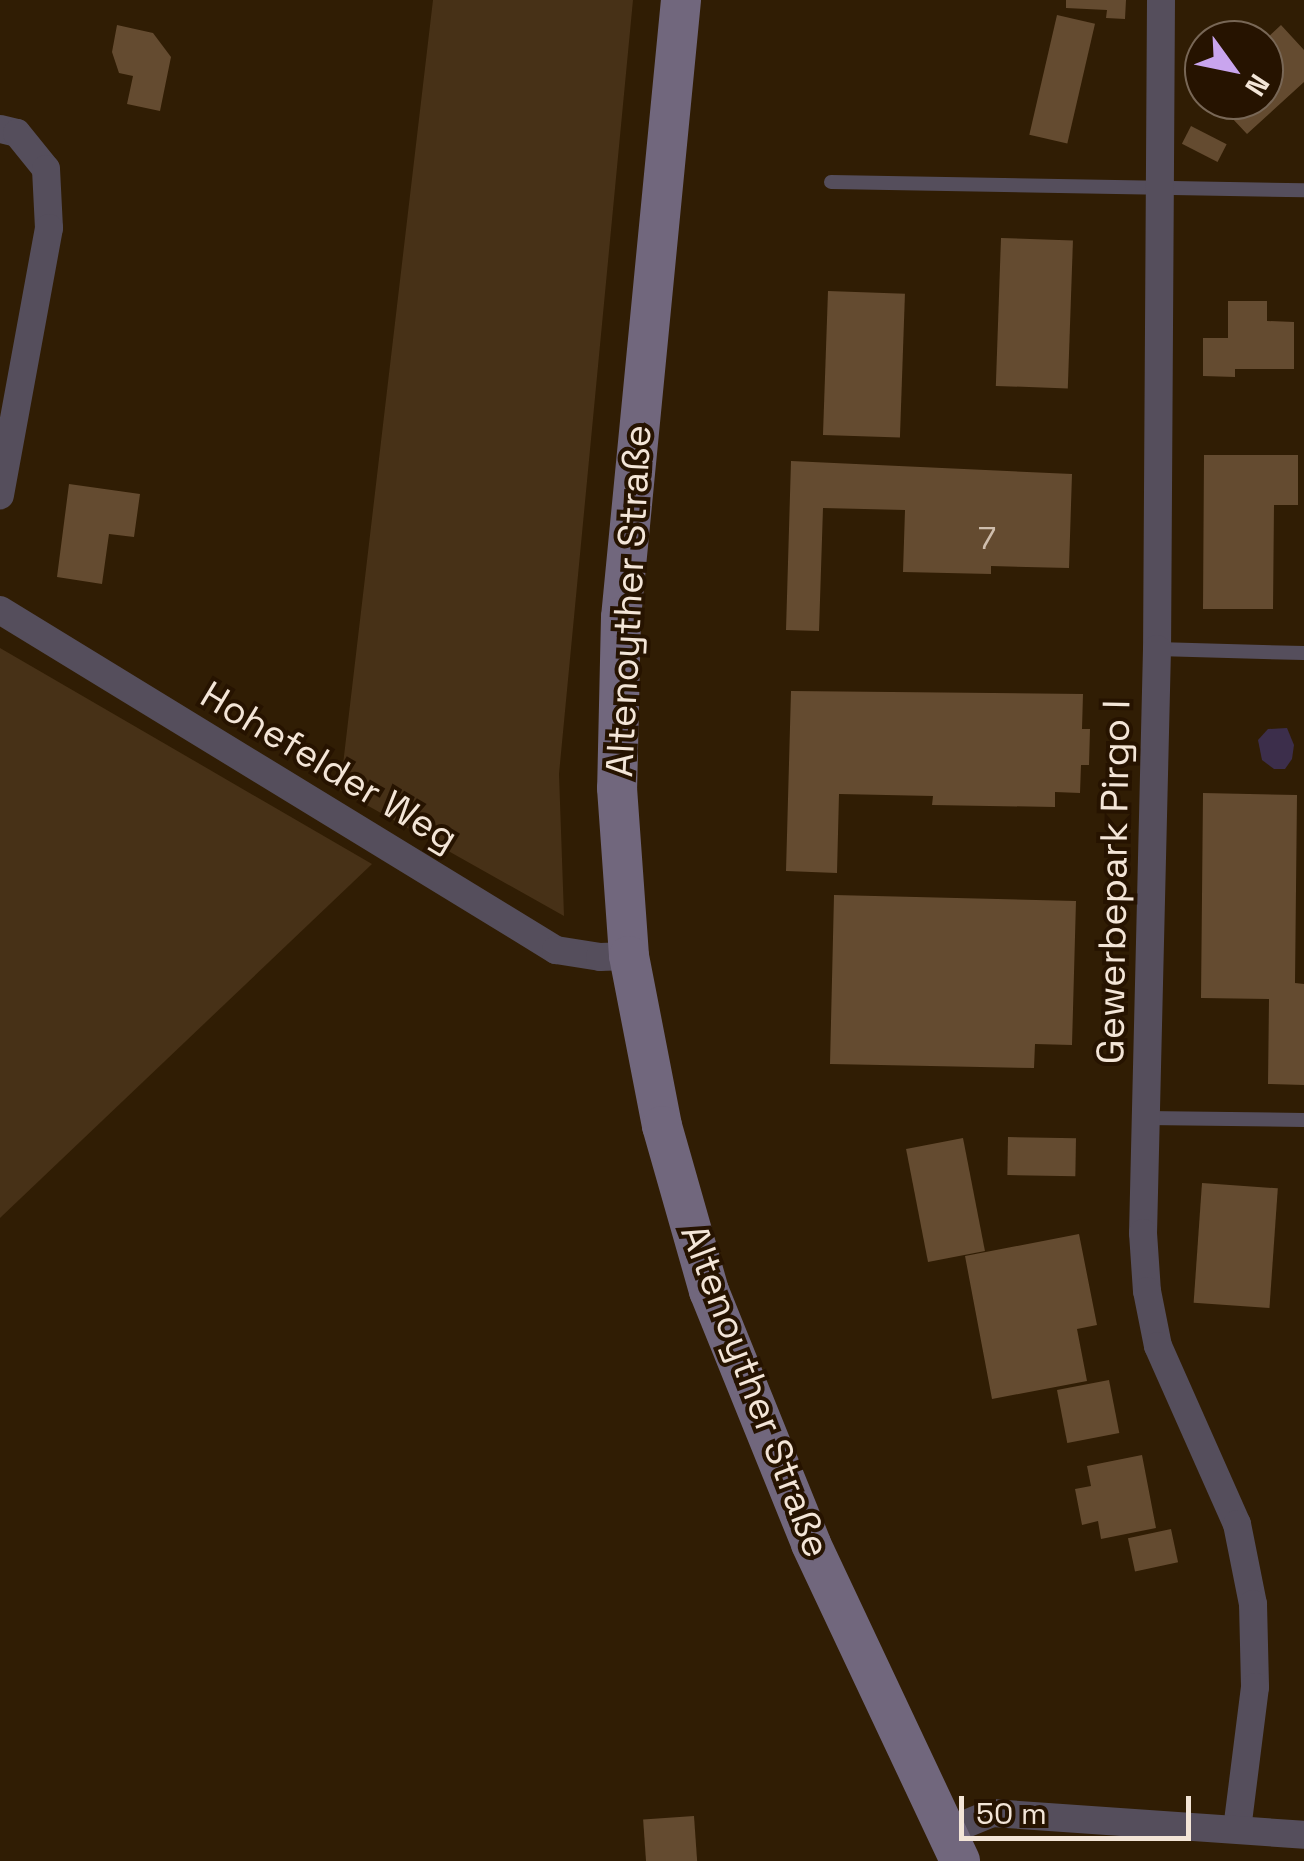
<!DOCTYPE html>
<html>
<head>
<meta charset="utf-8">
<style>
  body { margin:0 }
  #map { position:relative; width:1304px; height:1861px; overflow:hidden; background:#301d04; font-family:"Space Grotesk",sans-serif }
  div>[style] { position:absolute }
  .green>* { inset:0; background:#473117 }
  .water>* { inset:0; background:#3c2e4b }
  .building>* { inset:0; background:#644b30; transform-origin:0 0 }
  .lane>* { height:14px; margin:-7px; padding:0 7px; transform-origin:7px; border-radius:7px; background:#554e5c }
  .street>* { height:28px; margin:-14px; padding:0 14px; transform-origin:14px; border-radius:14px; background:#554e5c }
  .secondary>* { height:40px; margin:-20px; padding:0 20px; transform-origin:20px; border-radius:20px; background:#71677d }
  span { translate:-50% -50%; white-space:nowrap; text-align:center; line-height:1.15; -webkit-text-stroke:8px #261300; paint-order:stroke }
  .number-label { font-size:32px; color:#cfbead }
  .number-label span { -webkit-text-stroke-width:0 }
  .street-label { font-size:38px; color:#f3e5d7 }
  .north { position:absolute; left:1184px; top:20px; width:100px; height:100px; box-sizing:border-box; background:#261300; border:2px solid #786756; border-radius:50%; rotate:123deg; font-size:28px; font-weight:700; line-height:40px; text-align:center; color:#f3e5d7 }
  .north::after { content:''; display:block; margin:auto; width:35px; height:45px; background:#c9a5ee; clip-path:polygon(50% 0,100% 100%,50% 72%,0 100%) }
  .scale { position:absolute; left:959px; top:1796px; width:232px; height:45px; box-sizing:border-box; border:5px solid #f3e5d7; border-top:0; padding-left:12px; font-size:30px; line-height:35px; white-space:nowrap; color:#f3e5d7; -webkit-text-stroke:8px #261300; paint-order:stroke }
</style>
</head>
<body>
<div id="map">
  <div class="green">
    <i style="clip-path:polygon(433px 0,633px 0,559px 774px,564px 916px,340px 790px)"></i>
    <i style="clip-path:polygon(0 648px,372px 864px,0 1218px)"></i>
  </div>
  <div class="water">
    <i style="clip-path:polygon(1287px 728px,1294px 745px,1292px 759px,1285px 769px,1274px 769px,1262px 760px,1258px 740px,1268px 729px)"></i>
  </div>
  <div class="building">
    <i style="clip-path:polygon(1066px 0,1126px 0,1125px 19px,1106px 18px,1107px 10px,1066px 8px)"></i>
    <i style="left:1057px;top:15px;width:39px;height:123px;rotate:13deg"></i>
    <i style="clip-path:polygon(117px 25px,153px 33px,171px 57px,160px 111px,127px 104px,133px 76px,119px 73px,112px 52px)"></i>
    <i style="clip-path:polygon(1281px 25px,1304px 50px,1304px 82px,1247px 134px,1215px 100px,1264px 100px,1264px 41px)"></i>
    <i style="left:1191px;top:126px;width:40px;height:20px;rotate:27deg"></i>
    <i style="left:1001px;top:238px;width:72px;height:148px;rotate:2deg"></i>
    <i style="left:828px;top:291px;width:77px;height:144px;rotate:2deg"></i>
    <i style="clip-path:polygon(1228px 301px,1267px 301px,1267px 321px,1294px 322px,1294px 369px,1235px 369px,1235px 377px,1203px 376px,1203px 338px,1228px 338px)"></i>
    <i style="clip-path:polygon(1204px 455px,1298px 455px,1298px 505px,1274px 505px,1273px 609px,1203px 609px)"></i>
    <i style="clip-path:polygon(791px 461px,1072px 474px,1069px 568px,991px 566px,991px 574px,903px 572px,905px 510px,823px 508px,819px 631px,786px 630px)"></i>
    <i style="clip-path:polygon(69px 484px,140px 494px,134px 537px,109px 534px,102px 584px,57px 577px)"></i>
    <i style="clip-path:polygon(791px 691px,1083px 694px,1082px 729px,1090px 729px,1089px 765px,1081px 765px,1080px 793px,1055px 792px,1055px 807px,932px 805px,933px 796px,839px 794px,837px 873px,786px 871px)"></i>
    <i style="clip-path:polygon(1203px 793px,1297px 795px,1295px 983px,1304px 984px,1304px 1085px,1268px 1084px,1269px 999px,1201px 998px)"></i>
    <i style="clip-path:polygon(834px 895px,1076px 901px,1072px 1045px,1035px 1044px,1034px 1068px,830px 1064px)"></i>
    <i style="left:1008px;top:1137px;width:68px;height:38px;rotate:1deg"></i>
    <i style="left:963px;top:1138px;width:115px;height:58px;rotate:79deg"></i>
    <i style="left:1202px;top:1183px;width:76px;height:120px;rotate:4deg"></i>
    <i style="clip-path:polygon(1079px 1234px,1097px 1325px,1077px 1329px,1087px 1381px,992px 1399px,965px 1256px)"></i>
    <i style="left:1109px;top:1380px;width:54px;height:53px;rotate:79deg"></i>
    <i style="clip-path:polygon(1142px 1455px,1156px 1528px,1101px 1539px,1098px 1521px,1082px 1525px,1075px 1489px,1091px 1486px,1087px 1466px)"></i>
    <i style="left:1171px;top:1529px;width:34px;height:44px;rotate:78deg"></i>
    <i style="left:694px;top:1816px;width:45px;height:51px;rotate:86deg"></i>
  </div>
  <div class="lane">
    <i style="left:831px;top:182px;width:473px;rotate:1deg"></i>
    <i style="left:1157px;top:649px;width:147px;rotate:1.6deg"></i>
    <i style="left:1146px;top:1118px;width:158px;rotate:0.7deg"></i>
  </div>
  <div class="street">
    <i style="left:1161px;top:0;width:649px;rotate:90.35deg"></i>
    <i style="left:1157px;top:649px;width:584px;rotate:91.37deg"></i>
    <i style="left:1143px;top:1233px;width:58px;rotate:86.1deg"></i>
    <i style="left:1147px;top:1291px;width:56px;rotate:78.7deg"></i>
    <i style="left:1158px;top:1346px;width:195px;rotate:66.1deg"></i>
    <i style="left:1237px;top:1524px;width:82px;rotate:78.7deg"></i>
    <i style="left:1253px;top:1604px;width:83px;rotate:88.6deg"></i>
    <i style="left:1255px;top:1687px;width:143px;rotate:97.2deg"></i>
    <i style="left:0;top:129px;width:17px;rotate:13deg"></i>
    <i style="left:17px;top:133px;width:46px;rotate:51.1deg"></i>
    <i style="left:46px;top:169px;width:59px;rotate:87.1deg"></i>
    <i style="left:49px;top:228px;width:272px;rotate:100.4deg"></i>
    <i style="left:0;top:610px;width:652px;rotate:31.45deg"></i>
    <i style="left:556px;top:950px;width:45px;rotate:9deg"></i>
    <i style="left:600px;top:957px;width:29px;rotate:-2deg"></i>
    <i style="left:946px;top:1832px;width:50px;rotate:-22.4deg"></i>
    <i style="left:992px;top:1813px;width:313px;rotate:4deg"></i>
  </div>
  <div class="secondary">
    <i style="left:681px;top:0;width:620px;rotate:95.55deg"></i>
    <i style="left:621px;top:617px;width:171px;rotate:91.3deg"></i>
    <i style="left:617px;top:788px;width:168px;rotate:85.9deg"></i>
    <i style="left:629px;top:956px;width:173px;rotate:79deg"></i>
    <i style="left:662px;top:1126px;width:172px;rotate:74.1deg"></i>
    <i style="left:709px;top:1291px;width:273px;rotate:68deg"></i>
    <i style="left:811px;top:1544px;width:350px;rotate:64.8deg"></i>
  </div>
  <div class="number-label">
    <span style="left:987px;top:538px">7</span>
  </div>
  <div class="street-label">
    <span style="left:629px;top:601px;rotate:-87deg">Altenoyther Straße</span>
    <span style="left:329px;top:767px;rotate:31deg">Hohefelder Weg</span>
    <span style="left:1114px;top:882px;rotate:-89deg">Gewerbepark Pirgo I</span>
    <span style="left:755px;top:1391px;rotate:69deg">Altenoyther Straße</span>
  </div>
  <div class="north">N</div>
  <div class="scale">50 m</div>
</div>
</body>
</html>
